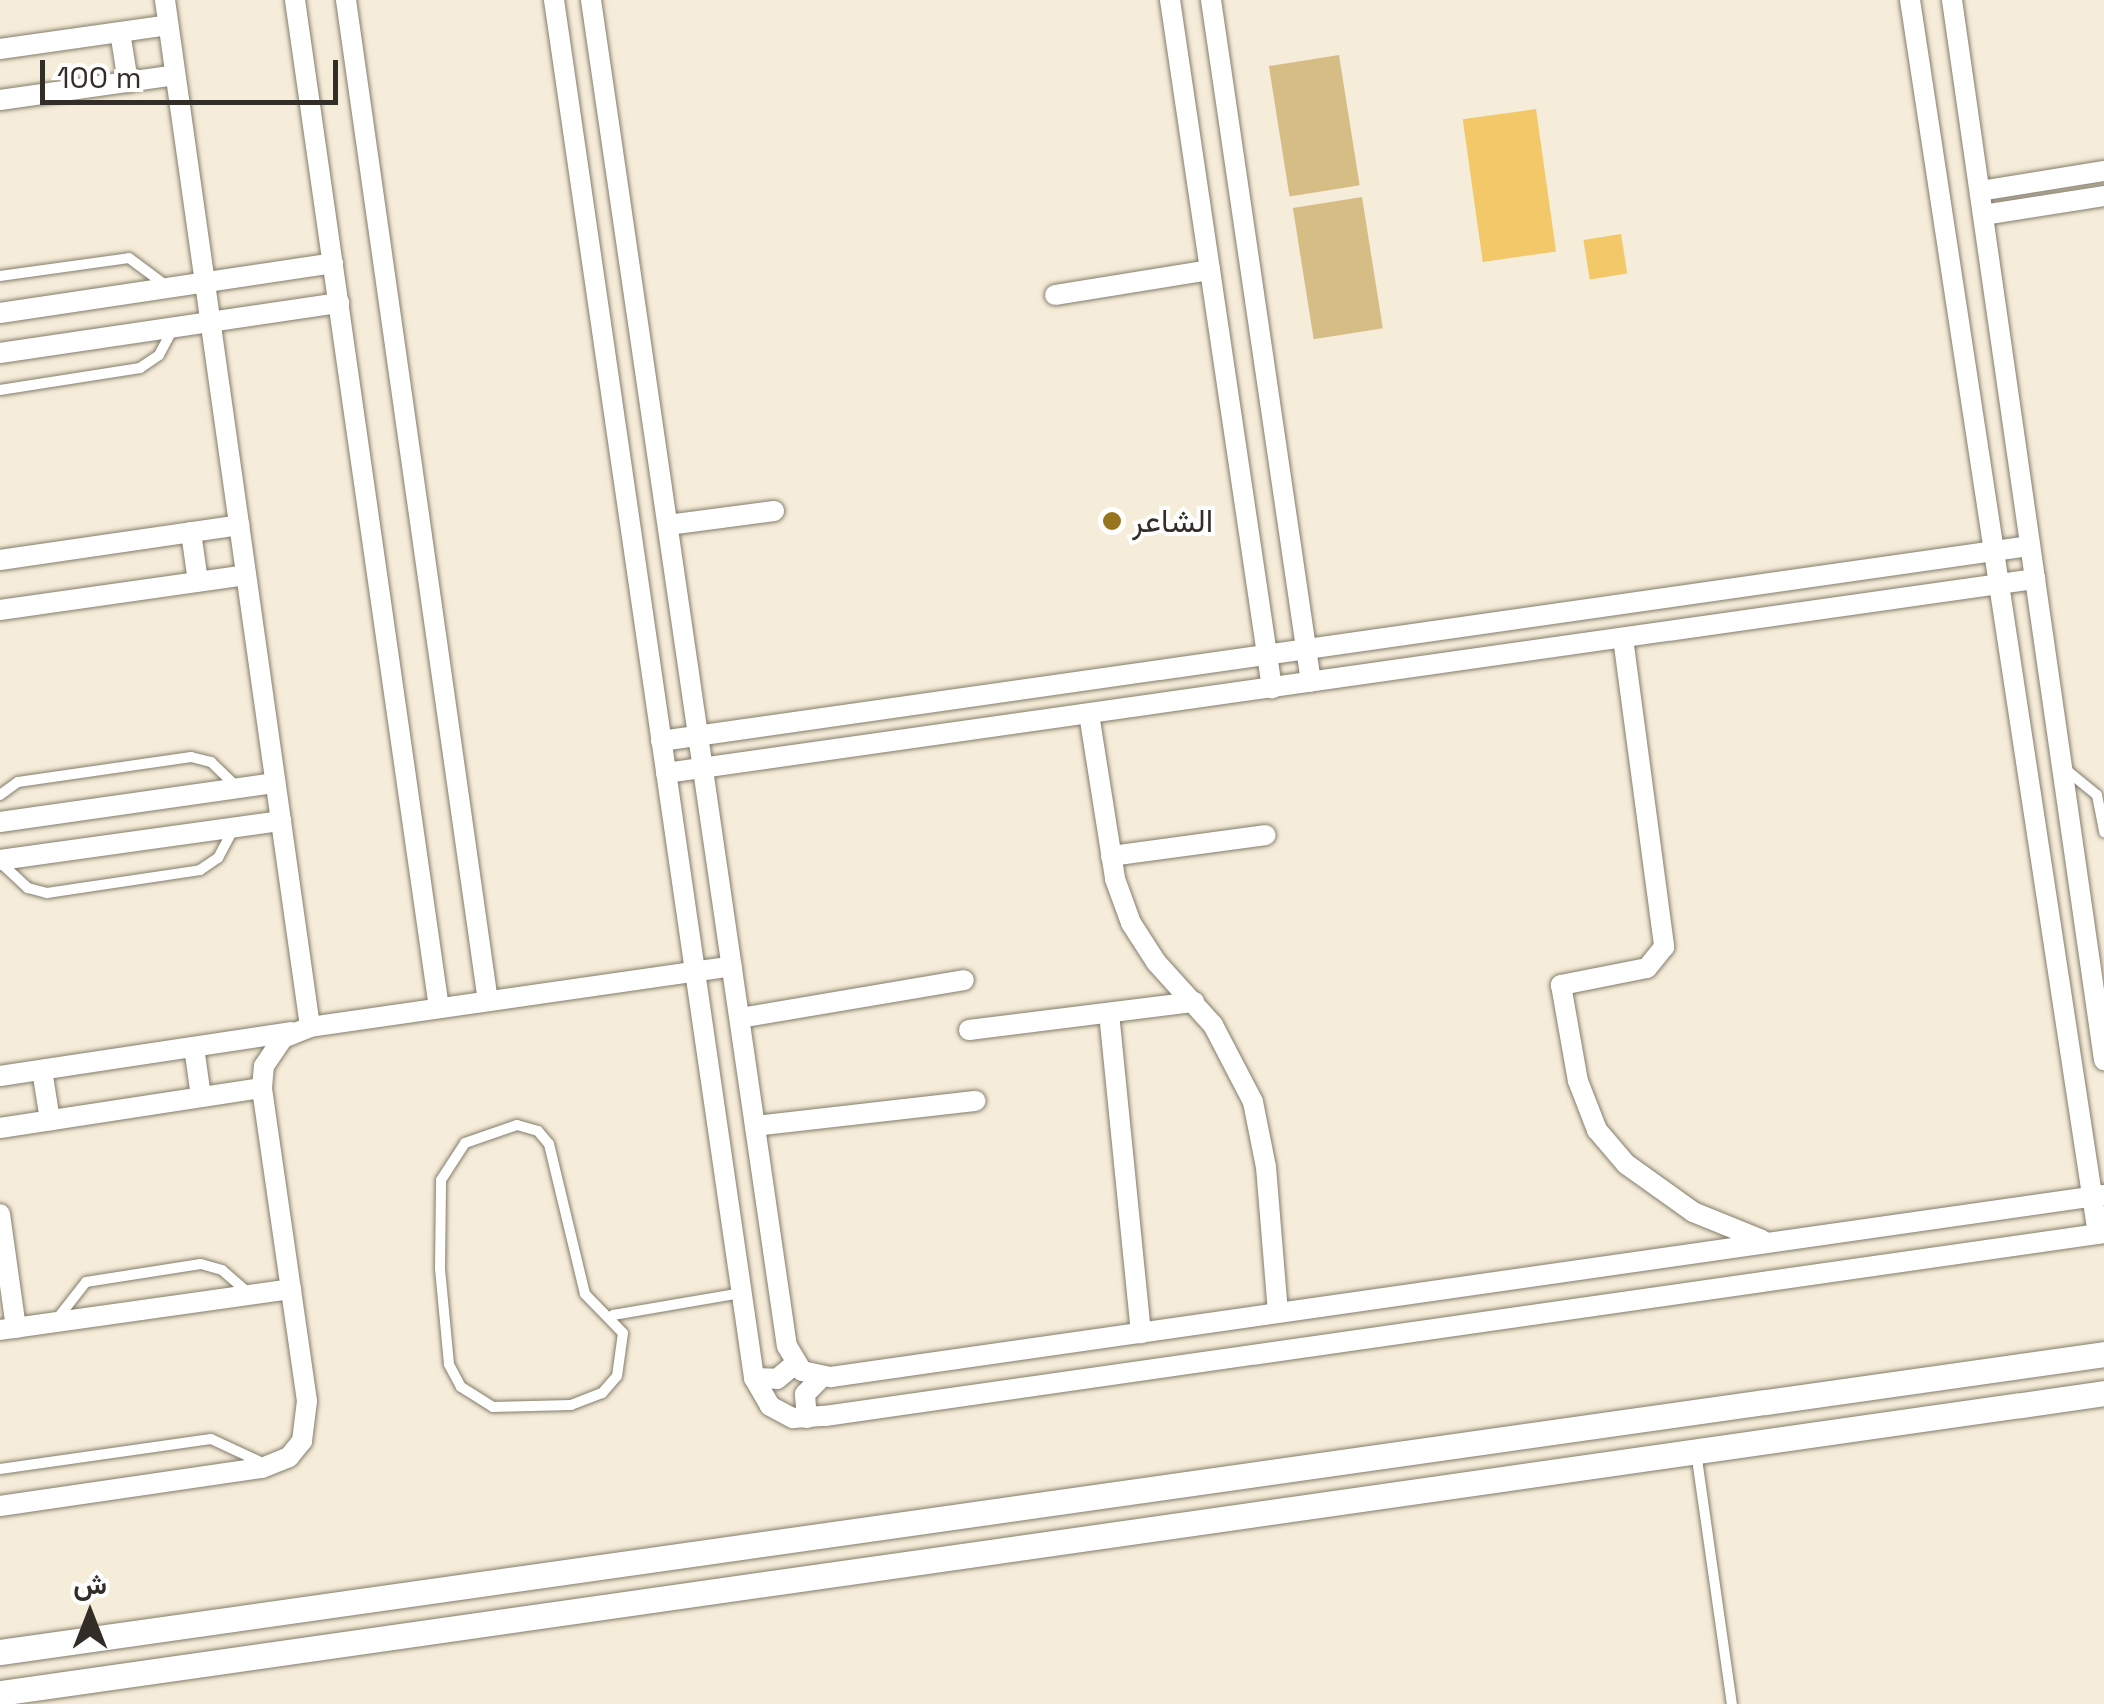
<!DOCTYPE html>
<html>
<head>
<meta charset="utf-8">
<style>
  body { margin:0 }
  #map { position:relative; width:2104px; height:1704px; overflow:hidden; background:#f5ecd9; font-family:"Space Grotesk",Vazirmatn,sans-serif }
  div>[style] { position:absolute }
  .green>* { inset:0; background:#d6bd86; transform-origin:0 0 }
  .water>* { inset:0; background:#f2c869; transform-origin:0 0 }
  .roads { filter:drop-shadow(0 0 2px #847c6b) drop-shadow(0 0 2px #847c6b) }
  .service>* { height:10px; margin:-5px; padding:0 5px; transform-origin:5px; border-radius:5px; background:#fff }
  .minor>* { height:20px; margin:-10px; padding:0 10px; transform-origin:10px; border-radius:10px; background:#fff }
  .tertiary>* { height:25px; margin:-12.5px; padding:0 12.5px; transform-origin:12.5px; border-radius:12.5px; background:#fff }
  .dots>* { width:28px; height:28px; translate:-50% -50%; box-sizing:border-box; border:5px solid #fff; border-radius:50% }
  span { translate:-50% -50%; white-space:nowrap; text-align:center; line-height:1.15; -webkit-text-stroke:8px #fff; paint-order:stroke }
  .poi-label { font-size:32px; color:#322e27 }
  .left { translate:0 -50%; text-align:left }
  .north { position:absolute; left:40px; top:1564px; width:100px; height:100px; -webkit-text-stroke:8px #fff; paint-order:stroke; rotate:0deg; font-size:28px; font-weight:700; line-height:40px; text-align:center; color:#322e27 }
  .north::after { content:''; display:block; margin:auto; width:35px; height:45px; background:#322e27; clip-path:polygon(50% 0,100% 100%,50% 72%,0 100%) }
  .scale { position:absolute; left:40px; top:60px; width:298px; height:45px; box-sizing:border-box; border:5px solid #322e27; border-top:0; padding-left:12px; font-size:30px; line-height:35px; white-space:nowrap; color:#322e27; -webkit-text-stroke:8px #fff; paint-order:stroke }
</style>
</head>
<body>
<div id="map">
  <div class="green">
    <i style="left:1339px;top:55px;width:132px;height:71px;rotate:81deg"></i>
    <i style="left:1362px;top:197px;width:133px;height:70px;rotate:81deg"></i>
  </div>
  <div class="water">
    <i style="left:1536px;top:109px;width:144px;height:74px;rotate:82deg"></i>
    <i style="left:1621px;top:234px;width:40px;height:38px;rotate:81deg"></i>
  </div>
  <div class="roads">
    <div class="service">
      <i style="left:0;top:276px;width:130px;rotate:-7.9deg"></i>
      <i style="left:129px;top:258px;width:49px;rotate:36.6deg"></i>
      <i style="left:0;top:390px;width:142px;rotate:-8.9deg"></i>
      <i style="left:140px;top:368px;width:23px;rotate:-34deg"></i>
      <i style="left:159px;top:355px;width:30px;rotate:-62deg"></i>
      <i style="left:2065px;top:769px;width:41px;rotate:39.1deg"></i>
      <i style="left:2097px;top:795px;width:38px;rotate:79deg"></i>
      <i style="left:0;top:795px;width:22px;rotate:-36deg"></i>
      <i style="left:18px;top:782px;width:175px;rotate:-8.2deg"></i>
      <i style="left:191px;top:757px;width:21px;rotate:14deg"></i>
      <i style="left:211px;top:762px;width:37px;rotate:44deg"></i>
      <i style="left:1px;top:863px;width:37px;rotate:43deg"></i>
      <i style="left:28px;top:888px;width:20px;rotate:15deg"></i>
      <i style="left:47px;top:893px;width:155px;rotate:-8.5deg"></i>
      <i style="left:200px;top:870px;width:22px;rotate:-34deg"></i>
      <i style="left:218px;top:858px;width:34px;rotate:-62deg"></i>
      <i style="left:517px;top:1125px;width:22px;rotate:16deg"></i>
      <i style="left:538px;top:1131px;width:17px;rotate:50deg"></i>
      <i style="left:549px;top:1144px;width:154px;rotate:76.5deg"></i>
      <i style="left:585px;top:1294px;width:54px;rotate:45.7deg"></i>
      <i style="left:623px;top:1333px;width:43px;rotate:97.9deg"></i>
      <i style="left:617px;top:1376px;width:23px;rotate:131deg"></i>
      <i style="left:602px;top:1393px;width:33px;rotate:159deg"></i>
      <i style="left:571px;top:1405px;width:78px;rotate:178.5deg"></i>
      <i style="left:493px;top:1407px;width:38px;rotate:-148deg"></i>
      <i style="left:461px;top:1387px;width:26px;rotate:-118deg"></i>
      <i style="left:449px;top:1364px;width:96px;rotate:-95.4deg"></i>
      <i style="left:440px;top:1268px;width:88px;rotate:-89.3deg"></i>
      <i style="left:441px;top:1180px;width:44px;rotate:-57deg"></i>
      <i style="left:465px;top:1143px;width:55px;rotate:-19.1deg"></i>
      <i style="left:613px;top:1315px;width:131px;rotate:-9.7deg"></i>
      <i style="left:57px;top:1319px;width:47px;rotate:-51.9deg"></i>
      <i style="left:86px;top:1282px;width:116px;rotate:-8.9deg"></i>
      <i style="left:201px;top:1264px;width:22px;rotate:16deg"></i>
      <i style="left:222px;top:1270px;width:37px;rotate:41deg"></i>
      <i style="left:1696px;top:1452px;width:255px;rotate:81.9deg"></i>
      <i style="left:0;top:1469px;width:213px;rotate:-8.1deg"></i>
      <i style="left:211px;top:1439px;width:60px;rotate:24.8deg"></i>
    </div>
    <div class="minor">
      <i style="left:165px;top:0;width:1037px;rotate:81.96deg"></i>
      <i style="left:295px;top:0;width:1018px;rotate:81.87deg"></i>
      <i style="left:346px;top:0;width:1011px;rotate:81.93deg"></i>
      <i style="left:554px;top:0;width:1392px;rotate:81.74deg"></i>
      <i style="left:754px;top:1378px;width:32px;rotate:60deg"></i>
      <i style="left:770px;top:1406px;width:26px;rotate:28deg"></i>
      <i style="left:793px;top:1418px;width:32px;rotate:-4deg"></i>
      <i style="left:825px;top:1416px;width:1292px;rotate:-8.14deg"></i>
      <i style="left:591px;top:0;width:1360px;rotate:81.72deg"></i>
      <i style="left:787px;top:1346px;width:29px;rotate:59deg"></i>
      <i style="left:802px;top:1371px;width:30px;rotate:12deg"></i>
      <i style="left:831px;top:1377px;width:1286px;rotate:-8.14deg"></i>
      <i style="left:1170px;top:0;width:696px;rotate:81.57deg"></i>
      <i style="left:1211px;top:0;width:689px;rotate:81.66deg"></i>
      <i style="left:1910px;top:0;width:1248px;rotate:81.34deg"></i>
      <i style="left:1952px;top:0;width:1071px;rotate:81.84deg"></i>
      <i style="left:120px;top:32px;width:51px;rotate:80.9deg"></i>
      <i style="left:0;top:49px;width:170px;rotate:-8.1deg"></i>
      <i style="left:0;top:100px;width:177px;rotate:-8.1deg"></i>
      <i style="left:1980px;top:191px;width:126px;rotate:-9.2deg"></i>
      <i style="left:1983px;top:215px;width:122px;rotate:-8.9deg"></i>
      <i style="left:1055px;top:295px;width:157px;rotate:-9.2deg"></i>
      <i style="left:0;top:313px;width:337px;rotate:-8.5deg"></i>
      <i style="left:0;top:353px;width:343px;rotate:-8.4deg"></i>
      <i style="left:668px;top:525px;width:107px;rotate:-7.5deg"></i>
      <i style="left:191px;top:532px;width:50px;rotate:82deg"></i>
      <i style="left:0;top:560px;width:242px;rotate:-8.3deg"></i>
      <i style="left:0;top:610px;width:248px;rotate:-8.1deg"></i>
      <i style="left:1623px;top:638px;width:312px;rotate:82.4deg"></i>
      <i style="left:1664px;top:947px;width:27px;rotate:129deg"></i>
      <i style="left:1647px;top:968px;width:88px;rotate:168.8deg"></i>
      <i style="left:1561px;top:985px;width:97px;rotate:80deg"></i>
      <i style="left:1578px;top:1081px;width:53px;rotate:68.8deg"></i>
      <i style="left:1597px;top:1130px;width:45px;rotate:49.5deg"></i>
      <i style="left:1626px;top:1164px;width:82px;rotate:35.6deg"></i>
      <i style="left:1693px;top:1212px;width:74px;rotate:22.1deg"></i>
      <i style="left:1089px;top:714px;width:167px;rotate:81deg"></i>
      <i style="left:1115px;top:879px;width:47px;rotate:70deg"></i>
      <i style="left:1131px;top:923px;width:46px;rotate:57.3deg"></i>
      <i style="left:1156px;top:962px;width:85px;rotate:47.9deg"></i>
      <i style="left:1213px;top:1025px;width:87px;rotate:62.5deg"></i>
      <i style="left:1253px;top:1102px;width:66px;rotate:78.7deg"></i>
      <i style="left:1266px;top:1167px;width:146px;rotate:85.3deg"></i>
      <i style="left:661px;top:741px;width:1383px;rotate:-8.11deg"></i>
      <i style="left:666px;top:773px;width:1383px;rotate:-8.07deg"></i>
      <i style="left:0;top:822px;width:278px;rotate:-8.1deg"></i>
      <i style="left:1111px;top:856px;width:156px;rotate:-7.7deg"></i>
      <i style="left:0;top:860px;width:284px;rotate:-7.9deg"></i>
      <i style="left:1109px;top:1013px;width:322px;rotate:84.3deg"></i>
      <i style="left:740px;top:1018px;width:227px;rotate:-9.6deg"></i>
      <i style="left:969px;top:1030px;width:227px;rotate:-7.1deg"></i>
      <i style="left:194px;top:1047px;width:50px;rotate:82deg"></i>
      <i style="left:42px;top:1070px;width:51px;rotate:80.9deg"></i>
      <i style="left:0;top:1076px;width:294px;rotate:-8.6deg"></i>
      <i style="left:755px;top:1126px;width:222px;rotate:-6.5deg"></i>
      <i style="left:0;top:1128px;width:265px;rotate:-8.7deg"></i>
      <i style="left:0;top:1214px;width:115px;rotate:82deg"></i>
      <i style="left:0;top:1330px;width:294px;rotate:-8deg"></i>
      <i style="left:754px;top:1378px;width:23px;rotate:2deg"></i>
      <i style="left:777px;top:1379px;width:23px;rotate:-40deg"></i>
      <i style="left:807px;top:1418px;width:24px;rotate:-95deg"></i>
      <i style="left:805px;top:1394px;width:23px;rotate:-45deg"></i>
      <i style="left:0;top:1506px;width:265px;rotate:-8.3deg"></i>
      <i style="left:262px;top:1468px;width:29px;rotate:-22deg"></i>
      <i style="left:289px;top:1457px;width:21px;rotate:-51deg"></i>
      <i style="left:302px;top:1441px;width:40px;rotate:-82.9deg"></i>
      <i style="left:307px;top:1401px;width:316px;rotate:-98.2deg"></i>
      <i style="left:262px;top:1088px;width:22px;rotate:-85deg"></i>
      <i style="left:264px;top:1066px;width:34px;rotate:-56deg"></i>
      <i style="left:283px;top:1038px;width:29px;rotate:-22deg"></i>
      <i style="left:310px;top:1027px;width:426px;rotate:-8.2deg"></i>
    </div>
    <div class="tertiary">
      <i style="left:0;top:1652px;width:2125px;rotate:-8.06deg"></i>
      <i style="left:0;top:1693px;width:2125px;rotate:-8.11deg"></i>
    </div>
  </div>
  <div class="dots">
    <i style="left:1112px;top:521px;background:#97751e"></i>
  </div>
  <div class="poi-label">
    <span class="left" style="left:1132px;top:521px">الشاعر</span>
  </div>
  <div class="north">ش</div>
  <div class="scale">100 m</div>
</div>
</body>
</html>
